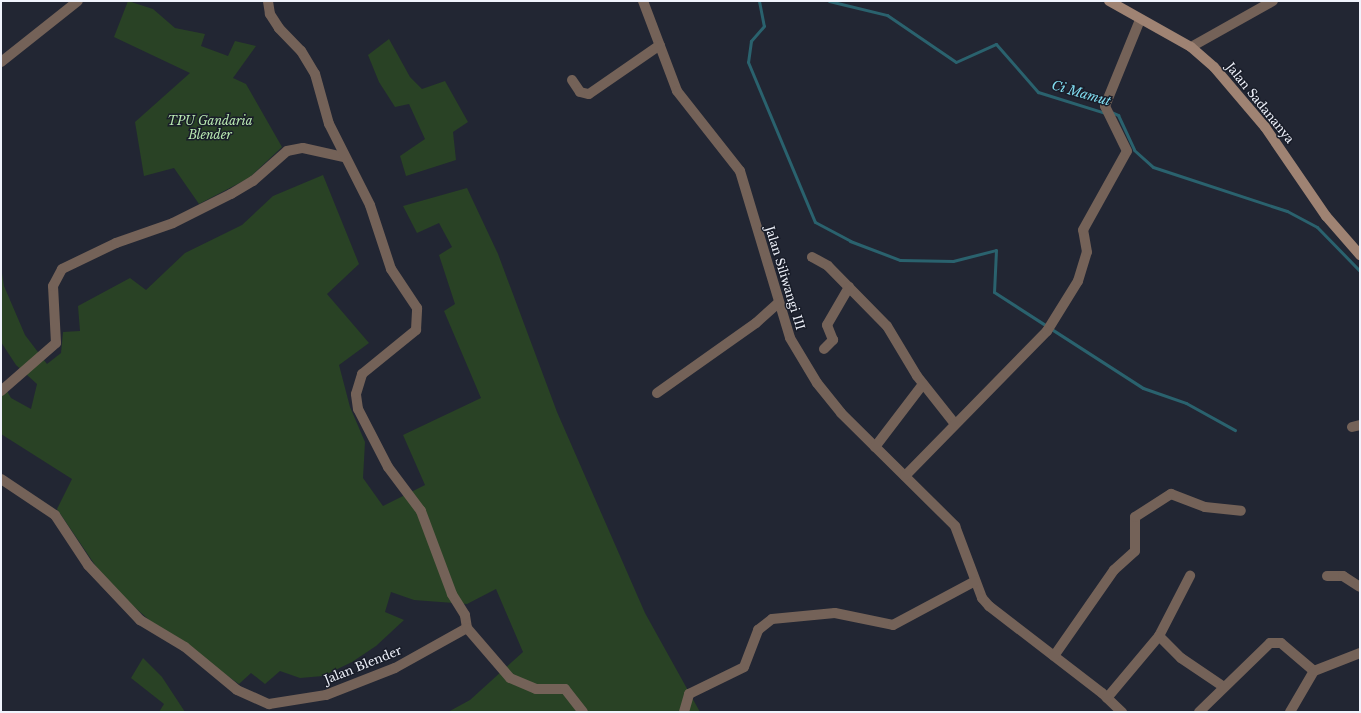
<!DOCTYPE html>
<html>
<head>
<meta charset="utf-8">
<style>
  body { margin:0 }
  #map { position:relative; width:1361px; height:713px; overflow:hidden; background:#222633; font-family:"Libre Baskerville",serif }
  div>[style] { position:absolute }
  .green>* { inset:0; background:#294225 }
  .stream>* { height:3px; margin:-1.5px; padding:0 1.5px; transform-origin:1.5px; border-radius:1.5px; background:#2a626e }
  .street>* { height:10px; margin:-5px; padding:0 5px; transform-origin:5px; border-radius:5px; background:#746258 }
  .secondary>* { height:10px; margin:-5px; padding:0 5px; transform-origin:5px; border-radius:5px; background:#9f8373 }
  span { translate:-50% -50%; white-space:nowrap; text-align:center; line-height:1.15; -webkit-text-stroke:3px #191d29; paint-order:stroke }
  .street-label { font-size:12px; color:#f0f3fc }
  .park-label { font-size:12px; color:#b9e9b1; font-style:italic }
  .water-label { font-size:13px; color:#80dbef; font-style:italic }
  .frame { position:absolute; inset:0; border:2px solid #f0f3fc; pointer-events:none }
</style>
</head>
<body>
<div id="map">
  <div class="green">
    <i style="clip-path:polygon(128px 1px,153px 9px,175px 28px,205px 34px,201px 46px,228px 56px,235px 41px,256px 46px,233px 78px,246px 84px,282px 147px,249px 178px,199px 204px,174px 168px,144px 176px,135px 122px,190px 73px,114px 37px)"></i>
    <i style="clip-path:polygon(389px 39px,410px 77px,422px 89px,445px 81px,468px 122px,453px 132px,456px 160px,406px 176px,400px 156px,425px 139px,409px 104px,395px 107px,379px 82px,368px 55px)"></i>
    <i style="clip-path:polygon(323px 175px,359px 264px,327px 294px,369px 343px,339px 365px,350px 407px,365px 442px,363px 478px,383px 506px,425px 485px,403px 435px,481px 398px,444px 311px,455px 304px,439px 255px,452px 247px,439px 223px,417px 233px,403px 206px,467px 188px,498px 254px,557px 412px,645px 613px,700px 712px,448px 712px,470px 700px,523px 652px,496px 589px,467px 604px,414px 600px,391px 592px,385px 612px,404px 620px,376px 646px,352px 662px,323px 676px,300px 678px,280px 671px,265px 684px,251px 673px,239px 684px,156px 626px,108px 584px,57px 509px,72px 479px,1px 434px,1px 381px,11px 398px,31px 409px,37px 384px,16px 365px,1px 342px,1px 267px,4px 286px,25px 335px,47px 364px,61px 353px,63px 332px,80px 331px,78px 306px,130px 278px,146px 290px,185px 253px,242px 225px,273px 196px)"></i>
    <i style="clip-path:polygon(143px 658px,162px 677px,185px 712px,159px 712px,164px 704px,131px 678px)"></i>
  </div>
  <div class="stream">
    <i style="left:759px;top:1px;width:25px;rotate:79deg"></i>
    <i style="left:764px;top:26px;width:20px;rotate:131deg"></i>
    <i style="left:751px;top:41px;width:21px;rotate:98deg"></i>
    <i style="left:748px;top:62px;width:173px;rotate:67.3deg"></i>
    <i style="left:815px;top:222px;width:40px;rotate:28deg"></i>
    <i style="left:850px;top:241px;width:53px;rotate:20.8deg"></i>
    <i style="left:900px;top:260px;width:53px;rotate:1.1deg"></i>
    <i style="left:953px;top:261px;width:44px;rotate:-14.3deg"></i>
    <i style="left:996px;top:250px;width:42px;rotate:92.7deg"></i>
    <i style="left:994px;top:292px;width:177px;rotate:32.8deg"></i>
    <i style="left:1143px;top:388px;width:46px;rotate:19.2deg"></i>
    <i style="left:1186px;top:403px;width:56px;rotate:28.9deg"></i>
    <i style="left:829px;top:1px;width:60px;rotate:13.6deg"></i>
    <i style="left:887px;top:15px;width:83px;rotate:34.3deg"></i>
    <i style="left:956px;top:62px;width:44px;rotate:-24.2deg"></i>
    <i style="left:996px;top:44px;width:64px;rotate:48.8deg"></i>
    <i style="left:1038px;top:92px;width:70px;rotate:17.4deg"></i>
    <i style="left:1111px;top:112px;width:8px;rotate:23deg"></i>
    <i style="left:1118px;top:115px;width:38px;rotate:65deg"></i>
    <i style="left:1134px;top:150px;width:25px;rotate:42deg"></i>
    <i style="left:1153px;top:167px;width:141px;rotate:18.2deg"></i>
    <i style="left:1287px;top:211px;width:34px;rotate:28deg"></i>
    <i style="left:1317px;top:227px;width:62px;rotate:45.7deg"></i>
  </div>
  <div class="street">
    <i style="left:643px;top:1px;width:96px;rotate:69.3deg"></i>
    <i style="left:677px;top:91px;width:102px;rotate:51.8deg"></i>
    <i style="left:740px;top:171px;width:174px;rotate:73.3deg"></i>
    <i style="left:790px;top:338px;width:52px;rotate:59deg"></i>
    <i style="left:817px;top:383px;width:38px;rotate:51deg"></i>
    <i style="left:841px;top:413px;width:161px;rotate:44.7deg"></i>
    <i style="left:955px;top:526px;width:77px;rotate:69.4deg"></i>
    <i style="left:982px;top:598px;width:11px;rotate:49deg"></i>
    <i style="left:989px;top:606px;width:143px;rotate:37.6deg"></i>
    <i style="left:1102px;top:693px;width:28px;rotate:44deg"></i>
    <i style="left:1191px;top:47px;width:94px;rotate:-29.3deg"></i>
    <i style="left:1px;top:62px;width:98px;rotate:-38.4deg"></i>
    <i style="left:572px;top:80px;width:14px;rotate:56deg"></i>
    <i style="left:580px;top:92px;width:9px;rotate:13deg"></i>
    <i style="left:589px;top:94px;width:86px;rotate:-34.6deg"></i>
    <i style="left:812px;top:257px;width:18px;rotate:29deg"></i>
    <i style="left:828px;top:266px;width:84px;rotate:45.5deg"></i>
    <i style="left:887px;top:326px;width:58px;rotate:59deg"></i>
    <i style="left:917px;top:376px;width:61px;rotate:51.6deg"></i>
    <i style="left:824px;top:349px;width:13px;rotate:-45deg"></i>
    <i style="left:833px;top:340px;width:16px;rotate:-112deg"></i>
    <i style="left:827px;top:325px;width:44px;rotate:-59.9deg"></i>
    <i style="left:1px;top:391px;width:73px;rotate:-41.1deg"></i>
    <i style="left:56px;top:343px;width:57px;rotate:-93deg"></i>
    <i style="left:53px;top:286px;width:19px;rotate:-62deg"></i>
    <i style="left:62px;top:269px;width:60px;rotate:-25.7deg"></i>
    <i style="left:116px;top:243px;width:60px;rotate:-19.3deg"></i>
    <i style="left:173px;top:223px;width:65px;rotate:-26.6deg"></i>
    <i style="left:231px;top:194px;width:26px;rotate:-31deg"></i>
    <i style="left:253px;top:181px;width:45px;rotate:-41.4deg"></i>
    <i style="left:287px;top:151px;width:16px;rotate:-11deg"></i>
    <i style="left:303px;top:148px;width:42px;rotate:12.4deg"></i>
    <i style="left:657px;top:393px;width:121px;rotate:-35.3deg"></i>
    <i style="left:756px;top:323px;width:31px;rotate:-42deg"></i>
    <i style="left:1352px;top:427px;width:8px;rotate:-14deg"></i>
    <i style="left:875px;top:447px;width:79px;rotate:-52.7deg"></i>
    <i style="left:905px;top:476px;width:203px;rotate:-45.6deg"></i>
    <i style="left:1047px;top:331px;width:59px;rotate:-58.2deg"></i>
    <i style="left:1078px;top:281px;width:30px;rotate:-73deg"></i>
    <i style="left:1087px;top:252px;width:22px;rotate:-100deg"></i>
    <i style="left:1083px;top:230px;width:90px;rotate:-60.9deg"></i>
    <i style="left:1127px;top:151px;width:50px;rotate:-116.1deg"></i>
    <i style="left:1105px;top:106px;width:93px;rotate:-67.9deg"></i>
    <i style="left:1px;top:479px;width:65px;rotate:33.7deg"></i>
    <i style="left:55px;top:515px;width:60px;rotate:56.6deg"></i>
    <i style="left:88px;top:565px;width:76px;rotate:46.6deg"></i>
    <i style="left:140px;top:620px;width:52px;rotate:31deg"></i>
    <i style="left:185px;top:647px;width:67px;rotate:39.6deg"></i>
    <i style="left:237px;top:690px;width:35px;rotate:24deg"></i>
    <i style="left:269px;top:704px;width:58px;rotate:-9deg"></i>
    <i style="left:326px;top:695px;width:74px;rotate:-21.4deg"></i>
    <i style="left:395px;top:668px;width:82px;rotate:-29.1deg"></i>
    <i style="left:467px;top:628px;width:13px;rotate:-99deg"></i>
    <i style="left:465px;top:615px;width:25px;rotate:-122deg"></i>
    <i style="left:452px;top:594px;width:89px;rotate:-110.5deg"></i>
    <i style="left:421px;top:511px;width:55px;rotate:-126.9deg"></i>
    <i style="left:388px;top:467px;width:65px;rotate:-117.3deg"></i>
    <i style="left:358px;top:409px;width:15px;rotate:-98deg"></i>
    <i style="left:356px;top:394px;width:21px;rotate:-73deg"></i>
    <i style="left:362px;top:374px;width:70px;rotate:-39.2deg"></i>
    <i style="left:416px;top:330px;width:22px;rotate:-87deg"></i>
    <i style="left:417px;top:308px;width:47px;rotate:-123.7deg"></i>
    <i style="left:391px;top:269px;width:67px;rotate:-108.2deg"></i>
    <i style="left:370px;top:205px;width:91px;rotate:-116.8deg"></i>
    <i style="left:329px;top:124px;width:52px;rotate:-105.6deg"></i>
    <i style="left:315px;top:74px;width:27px;rotate:-121deg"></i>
    <i style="left:301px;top:51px;width:32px;rotate:-134deg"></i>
    <i style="left:279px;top:28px;width:17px;rotate:-123deg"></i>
    <i style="left:270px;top:14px;width:13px;rotate:-99deg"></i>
    <i style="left:1327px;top:576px;width:16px"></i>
    <i style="left:1343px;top:576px;width:20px;rotate:33deg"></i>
    <i style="left:467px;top:628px;width:66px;rotate:49.3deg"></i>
    <i style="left:510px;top:678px;width:28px;rotate:23deg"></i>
    <i style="left:536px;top:689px;width:29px"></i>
    <i style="left:565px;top:689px;width:29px;rotate:52deg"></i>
    <i style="left:1159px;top:636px;width:68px;rotate:-62.7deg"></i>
    <i style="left:1054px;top:656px;width:105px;rotate:-55.1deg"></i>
    <i style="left:1114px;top:570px;width:28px;rotate:-42deg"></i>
    <i style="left:1135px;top:551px;width:34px;rotate:-90deg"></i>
    <i style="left:1135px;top:517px;width:43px;rotate:-32.6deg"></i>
    <i style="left:1171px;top:494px;width:36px;rotate:21deg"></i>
    <i style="left:1205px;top:507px;width:36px;rotate:6deg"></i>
    <i style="left:1107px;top:698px;width:81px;rotate:-50deg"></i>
    <i style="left:1159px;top:636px;width:31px;rotate:45deg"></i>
    <i style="left:1181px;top:658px;width:52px;rotate:34deg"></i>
    <i style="left:684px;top:712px;width:19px;rotate:-74deg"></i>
    <i style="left:689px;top:694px;width:61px;rotate:-26.1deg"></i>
    <i style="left:744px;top:667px;width:40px;rotate:-69deg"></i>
    <i style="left:758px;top:630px;width:18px;rotate:-38deg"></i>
    <i style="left:772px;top:619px;width:63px;rotate:-5.4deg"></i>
    <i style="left:835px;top:613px;width:59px;rotate:11.7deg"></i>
    <i style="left:893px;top:625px;width:93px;rotate:-28.2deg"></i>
    <i style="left:1199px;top:712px;width:99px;rotate:-44.2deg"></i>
    <i style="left:1270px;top:643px;width:11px"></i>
    <i style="left:1281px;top:643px;width:43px;rotate:40.3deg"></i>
    <i style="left:1290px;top:712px;width:48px;rotate:-59.7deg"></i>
    <i style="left:1314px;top:671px;width:49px;rotate:-21.4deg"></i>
  </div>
  <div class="secondary">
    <i style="left:1109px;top:1px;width:94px;rotate:29.3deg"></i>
    <i style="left:1191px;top:47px;width:30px;rotate:41deg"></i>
    <i style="left:1214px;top:67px;width:79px;rotate:49.6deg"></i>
    <i style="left:1265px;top:127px;width:108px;rotate:55.6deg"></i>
    <i style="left:1326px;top:216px;width:52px;rotate:48.9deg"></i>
  </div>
  <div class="street-label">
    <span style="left:1260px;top:103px;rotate:51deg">Jalan Sadananya</span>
    <span style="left:785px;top:278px;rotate:73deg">Jalan Siliwangi III</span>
    <span style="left:363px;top:665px;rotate:-22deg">Jalan Blender</span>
  </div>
  <div class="park-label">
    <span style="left:210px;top:128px">TPU Gandaria<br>Blender</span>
  </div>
  <div class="water-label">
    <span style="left:1081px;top:94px;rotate:16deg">Ci Mamut</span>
  </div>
  <div class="frame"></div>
</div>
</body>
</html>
